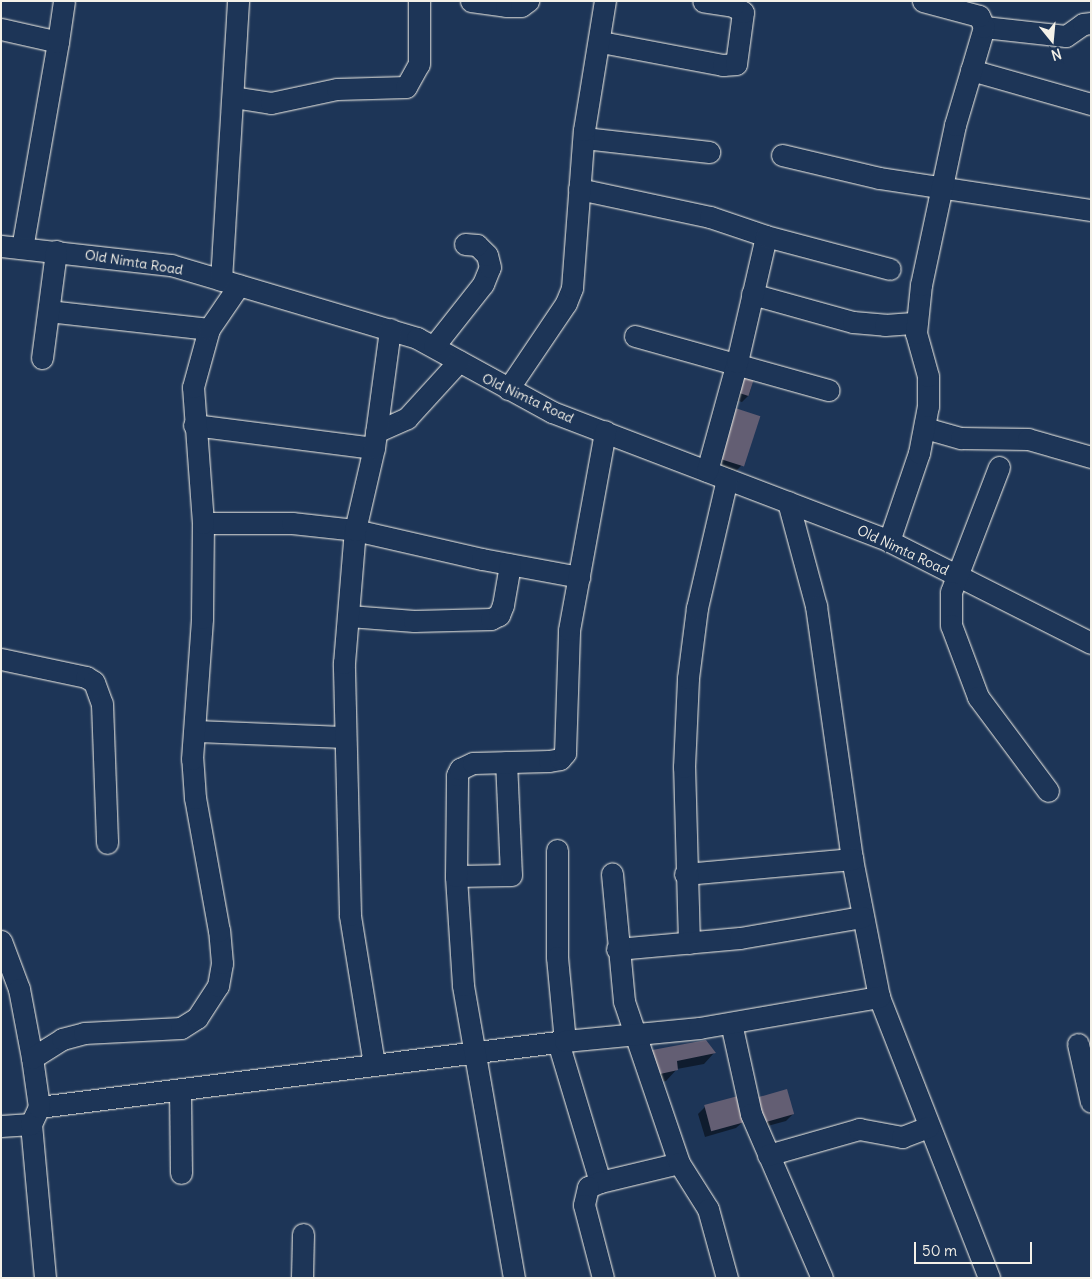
<!DOCTYPE html>
<html>
<head>
<meta charset="utf-8">
<style>
  body { margin:0 }
  #map { position:relative; width:1092px; height:1279px; overflow:hidden; background:#1d3557; font-family:Delius,sans-serif }
  div>[style] { position:absolute }
  .shadow>* { inset:0; background:#0007 }
  .building>* { inset:0; background:#635e73; transform-origin:0 0 }
  .roads { filter:drop-shadow(0 0 1px #f4f1e8) drop-shadow(0 0 1px #f4f1e8) }
  .minor>* { height:21px; margin:-10.5px; padding:0 10.5px; transform-origin:10.5px; border-radius:10.5px; background:#1d3557 }
  span { translate:-50% -50%; white-space:nowrap; text-align:center; line-height:1.15; -webkit-text-stroke:4.5px #1d3557; paint-order:stroke }
  .street-label { font-size:14px; color:#f4f1e8 }
  .frame { position:absolute; inset:0; border:2px solid #f4f1e8; pointer-events:none }
  .north { position:absolute; left:1027px; top:15px; width:50px; height:50px; -webkit-text-stroke:4px #1d3557; paint-order:stroke; rotate:163deg; font-size:14px; font-weight:700; line-height:20px; text-align:center; color:#f4f1e8 }
  .north::after { content:''; display:block; margin:auto; width:18px; height:22px; background:#f4f1e8; clip-path:polygon(50% 0,100% 100%,50% 72%,0 100%) }
  .scale { position:absolute; left:914px; top:1242px; width:118px; height:22px; box-sizing:border-box; border:2px solid #f4f1e8; border-top:0; padding-left:6px; font-size:15px; line-height:18px; white-space:nowrap; color:#f4f1e8; -webkit-text-stroke:4px #1d3557; paint-order:stroke }
</style>
</head>
<body>
<div id="map">
  <div class="shadow">
    <i style="clip-path:polygon(755px 374px,749px 395px,742px 402px,723px 396px)"></i>
    <i style="clip-path:polygon(719px 418px,742px 465px,731px 476px,702px 466px)"></i>
    <i style="clip-path:polygon(714px 1053px,704px 1064px,677px 1069px,666px 1081px,641px 1086px,637px 1063px)"></i>
    <i style="clip-path:polygon(757px 1099px,793px 1114px,786px 1121px,756px 1129px)"></i>
    <i style="clip-path:polygon(705px 1107px,744px 1121px,736px 1128px,705px 1137px,698px 1114px)"></i>
  </div>
  <div class="building">
    <i style="left:734px;top:366px;width:23px;height:24px;rotate:18deg"></i>
    <i style="left:729px;top:406px;width:33px;height:53px;rotate:18deg"></i>
    <i style="clip-path:polygon(706px 1040px,716px 1053px,677px 1061px,678px 1070px,651px 1076px,647px 1051px)"></i>
    <i style="left:787px;top:1089px;width:26px;height:31px;rotate:74deg"></i>
    <i style="left:738px;top:1096px;width:27px;height:35px;rotate:75deg"></i>
  </div>
  <div class="roads">
    <div class="minor">
      <i style="left:471px;top:1px;width:35px;rotate:8deg"></i>
      <i style="left:506px;top:6px;width:15px"></i>
      <i style="left:521px;top:6px;width:9px;rotate:-36deg"></i>
      <i style="left:984px;top:27px;width:82px;rotate:6.3deg"></i>
      <i style="left:1066px;top:36px;width:21px;rotate:-35deg"></i>
      <i style="left:1083px;top:24px;width:8px;rotate:-7deg"></i>
      <i style="left:1px;top:29px;width:58px;rotate:12.8deg"></i>
      <i style="left:58px;top:42px;width:209px;rotate:99.9deg"></i>
      <i style="left:58px;top:42px;width:41px;rotate:-81.7deg"></i>
      <i style="left:601px;top:42px;width:124px;rotate:10.7deg"></i>
      <i style="left:723px;top:65px;width:13px;rotate:-4deg"></i>
      <i style="left:736px;top:64px;width:52px;rotate:-82.3deg"></i>
      <i style="left:743px;top:12px;width:12px;rotate:-149deg"></i>
      <i style="left:733px;top:6px;width:30px;rotate:-171deg"></i>
      <i style="left:971px;top:70px;width:125px;rotate:15.8deg"></i>
      <i style="left:233px;top:97px;width:38px;rotate:9deg"></i>
      <i style="left:271px;top:103px;width:67px;rotate:-12deg"></i>
      <i style="left:337px;top:89px;width:69px;rotate:-1.7deg"></i>
      <i style="left:406px;top:87px;width:26px;rotate:-61deg"></i>
      <i style="left:419px;top:64px;width:63px;rotate:-90deg"></i>
      <i style="left:584px;top:138px;width:126px;rotate:6.4deg"></i>
      <i style="left:782px;top:155px;width:100px;rotate:13.3deg"></i>
      <i style="left:879px;top:178px;width:214px;rotate:8.6deg"></i>
      <i style="left:579px;top:189px;width:134px;rotate:12.1deg"></i>
      <i style="left:710px;top:217px;width:59px;rotate:18.7deg"></i>
      <i style="left:1px;top:246px;width:171px;rotate:6.4deg"></i>
      <i style="left:171px;top:265px;width:257px;rotate:16.5deg"></i>
      <i style="left:417px;top:338px;width:154px;rotate:28.7deg"></i>
      <i style="left:552px;top:412px;width:361px;rotate:20.9deg"></i>
      <i style="left:889px;top:541px;width:226px;rotate:26.8deg"></i>
      <i style="left:221px;top:280px;width:280px;rotate:-86.5deg"></i>
      <i style="left:752px;top:294px;width:105px;rotate:15.5deg"></i>
      <i style="left:853px;top:322px;width:32px;rotate:5deg"></i>
      <i style="left:885px;top:325px;width:31px;rotate:-4deg"></i>
      <i style="left:57px;top:312px;width:153px;rotate:6.4deg"></i>
      <i style="left:635px;top:336px;width:201px;rotate:15.6deg"></i>
      <i style="left:434px;top:346px;width:79px;rotate:-51.7deg"></i>
      <i style="left:483px;top:284px;width:18px;rotate:-68deg"></i>
      <i style="left:490px;top:267px;width:12px;rotate:-104deg"></i>
      <i style="left:487px;top:255px;width:14px;rotate:-135deg"></i>
      <i style="left:477px;top:245px;width:12px;rotate:-175deg"></i>
      <i style="left:42px;top:358px;width:108px;rotate:-82.5deg"></i>
      <i style="left:508px;top:389px;width:104px;rotate:-56deg"></i>
      <i style="left:566px;top:303px;width:16px;rotate:-68deg"></i>
      <i style="left:572px;top:288px;width:158px;rotate:-85.7deg"></i>
      <i style="left:584px;top:130px;width:131px;rotate:-80.8deg"></i>
      <i style="left:194px;top:425px;width:181px;rotate:7.3deg"></i>
      <i style="left:925px;top:428px;width:37px;rotate:16deg"></i>
      <i style="left:961px;top:438px;width:67px;rotate:0.9deg"></i>
      <i style="left:1028px;top:439px;width:66px;rotate:15.9deg"></i>
      <i style="left:376px;top:432px;width:34px;rotate:-24deg"></i>
      <i style="left:407px;top:418px;width:77px;rotate:-47.6deg"></i>
      <i style="left:999px;top:467px;width:134px;rotate:111deg"></i>
      <i style="left:951px;top:592px;width:33px;rotate:90deg"></i>
      <i style="left:951px;top:625px;width:77px;rotate:69.4deg"></i>
      <i style="left:978px;top:697px;width:117px;rotate:53.3deg"></i>
      <i style="left:707px;top:471px;width:113px;rotate:-74.6deg"></i>
      <i style="left:737px;top:362px;width:129px;rotate:-77deg"></i>
      <i style="left:766px;top:236px;width:128px;rotate:14.9deg"></i>
      <i style="left:788px;top:502px;width:108px;rotate:74.9deg"></i>
      <i style="left:816px;top:606px;width:256px;rotate:81.9deg"></i>
      <i style="left:852px;top:859px;width:141px;rotate:78.9deg"></i>
      <i style="left:879px;top:997px;width:302px;rotate:68.6deg"></i>
      <i style="left:203px;top:523px;width:89px"></i>
      <i style="left:292px;top:523px;width:63px;rotate:6.3deg"></i>
      <i style="left:355px;top:530px;width:130px;rotate:12.9deg"></i>
      <i style="left:482px;top:559px;width:99px;rotate:10.5deg"></i>
      <i style="left:889px;top:541px;width:93px;rotate:-71.2deg"></i>
      <i style="left:919px;top:453px;width:48px;rotate:-79.2deg"></i>
      <i style="left:928px;top:406px;width:30px;rotate:-90deg"></i>
      <i style="left:928px;top:376px;width:45px;rotate:-105.6deg"></i>
      <i style="left:916px;top:333px;width:48px;rotate:-84.1deg"></i>
      <i style="left:921px;top:285px;width:164px;rotate:-78deg"></i>
      <i style="left:955px;top:125px;width:102px;rotate:-73.5deg"></i>
      <i style="left:984px;top:27px;width:12px;rotate:-114deg"></i>
      <i style="left:979px;top:16px;width:58px;rotate:-165deg"></i>
      <i style="left:349px;top:616px;width:65px;rotate:4.4deg"></i>
      <i style="left:414px;top:621px;width:77px;rotate:-1.5deg"></i>
      <i style="left:491px;top:619px;width:9px;rotate:-27deg"></i>
      <i style="left:499px;top:615px;width:11px;rotate:-68deg"></i>
      <i style="left:503px;top:605px;width:41px;rotate:-80.1deg"></i>
      <i style="left:1px;top:659px;width:87px;rotate:12deg"></i>
      <i style="left:86px;top:677px;width:9px;rotate:32deg"></i>
      <i style="left:94px;top:682px;width:23px;rotate:70deg"></i>
      <i style="left:102px;top:704px;width:139px;rotate:87.9deg"></i>
      <i style="left:195px;top:731px;width:150px;rotate:2.3deg"></i>
      <i style="left:557px;top:850px;width:107px;rotate:90deg"></i>
      <i style="left:557px;top:957px;width:84px;rotate:84.6deg"></i>
      <i style="left:685px;top:874px;width:168px;rotate:-5.1deg"></i>
      <i style="left:456px;top:876px;width:55px;rotate:-1deg"></i>
      <i style="left:511px;top:875px;width:113px;rotate:-92.5deg"></i>
      <i style="left:1px;top:941px;width:51px;rotate:69.4deg"></i>
      <i style="left:19px;top:989px;width:70px;rotate:79.3deg"></i>
      <i style="left:689px;top:943px;width:176px;rotate:-91.6deg"></i>
      <i style="left:684px;top:767px;width:89px;rotate:-87.4deg"></i>
      <i style="left:688px;top:678px;width:71px;rotate:-82.7deg"></i>
      <i style="left:697px;top:608px;width:132px;rotate:-76.9deg"></i>
      <i style="left:617px;top:949px;width:123px;rotate:-5.1deg"></i>
      <i style="left:740px;top:938px;width:124px;rotate:-9.8deg"></i>
      <i style="left:731px;top:1023px;width:93px;rotate:77.6deg"></i>
      <i style="left:751px;top:1114px;width:179px;rotate:66.6deg"></i>
      <i style="left:558px;top:1042px;width:146px;rotate:73.3deg"></i>
      <i style="left:600px;top:1182px;width:81px;rotate:-13.5deg"></i>
      <i style="left:679px;top:1163px;width:171px;rotate:-108.8deg"></i>
      <i style="left:624px;top:1001px;width:128px;rotate:-95.4deg"></i>
      <i style="left:1078px;top:1044px;width:59px;rotate:77.4deg"></i>
      <i style="left:374px;top:1064px;width:151px;rotate:-99.2deg"></i>
      <i style="left:350px;top:915px;width:252px;rotate:-91.4deg"></i>
      <i style="left:344px;top:663px;width:133px;rotate:-85.3deg"></i>
      <i style="left:355px;top:530px;width:84px;rotate:-77deg"></i>
      <i style="left:374px;top:448px;width:120px;rotate:-82.3deg"></i>
      <i style="left:180px;top:1091px;width:82px;rotate:89.3deg"></i>
      <i style="left:39px;top:1107px;width:530px;rotate:-7.15deg"></i>
      <i style="left:565px;top:1041px;width:135px;rotate:-5.5deg"></i>
      <i style="left:699px;top:1028px;width:183px;rotate:-9.8deg"></i>
      <i style="left:31px;top:1124px;width:155px;rotate:84.8deg"></i>
      <i style="left:1px;top:1126px;width:30px;rotate:-4deg"></i>
      <i style="left:31px;top:1124px;width:19px;rotate:-65deg"></i>
      <i style="left:39px;top:1107px;width:49px;rotate:-98.1deg"></i>
      <i style="left:32px;top:1058px;width:36px;rotate:-32deg"></i>
      <i style="left:62px;top:1039px;width:23px;rotate:-15deg"></i>
      <i style="left:84px;top:1033px;width:97px;rotate:-3deg"></i>
      <i style="left:181px;top:1028px;width:19px;rotate:-32deg"></i>
      <i style="left:197px;top:1018px;width:38px;rotate:-57deg"></i>
      <i style="left:218px;top:986px;width:23px;rotate:-80deg"></i>
      <i style="left:222px;top:963px;width:32px;rotate:-95deg"></i>
      <i style="left:219px;top:931px;width:135px;rotate:-100.2deg"></i>
      <i style="left:195px;top:798px;width:39px;rotate:-94deg"></i>
      <i style="left:192px;top:759px;width:141px;rotate:-85.9deg"></i>
      <i style="left:202px;top:618px;width:95px;rotate:-89.4deg"></i>
      <i style="left:203px;top:523px;width:136px;rotate:-94.2deg"></i>
      <i style="left:193px;top:387px;width:60px;rotate:-74.6deg"></i>
      <i style="left:209px;top:329px;width:53px;rotate:-55.7deg"></i>
      <i style="left:768px;top:1155px;width:95px;rotate:-15.9deg"></i>
      <i style="left:859px;top:1129px;width:44px;rotate:10.5deg"></i>
      <i style="left:902px;top:1137px;width:28px;rotate:-21deg"></i>
      <i style="left:679px;top:1163px;width:54px;rotate:57.8deg"></i>
      <i style="left:708px;top:1209px;width:72px;rotate:74.6deg"></i>
      <i style="left:600px;top:1182px;width:13px;rotate:157deg"></i>
      <i style="left:588px;top:1187px;width:18px;rotate:103deg"></i>
      <i style="left:584px;top:1205px;width:75px;rotate:75.4deg"></i>
      <i style="left:302px;top:1278px;width:44px;rotate:-88.7deg"></i>
      <i style="left:514px;top:1278px;width:297px;rotate:-99.9deg"></i>
      <i style="left:463px;top:985px;width:109px;rotate:-93.7deg"></i>
      <i style="left:456px;top:876px;width:101px;rotate:-89.4deg"></i>
      <i style="left:457px;top:775px;width:7px;rotate:-63deg"></i>
      <i style="left:460px;top:769px;width:14px;rotate:-25deg"></i>
      <i style="left:473px;top:763px;width:76px;rotate:-1.5deg"></i>
      <i style="left:549px;top:761px;width:11px;rotate:-10deg"></i>
      <i style="left:560px;top:759px;width:8px;rotate:-50deg"></i>
      <i style="left:565px;top:753px;width:123px;rotate:-88.1deg"></i>
      <i style="left:569px;top:630px;width:202px;rotate:-79.7deg"></i>
    </div>
  </div>
  <div class="street-label">
    <span style="left:134px;top:262px;rotate:9deg">Old Nimta Road</span>
    <span style="left:528px;top:398px;rotate:25deg">Old Nimta Road</span>
    <span style="left:903px;top:550px;rotate:25deg">Old Nimta Road</span>
  </div>
  <div class="frame"></div>
  <div class="north">N</div>
  <div class="scale">50 m</div>
</div>
</body>
</html>
